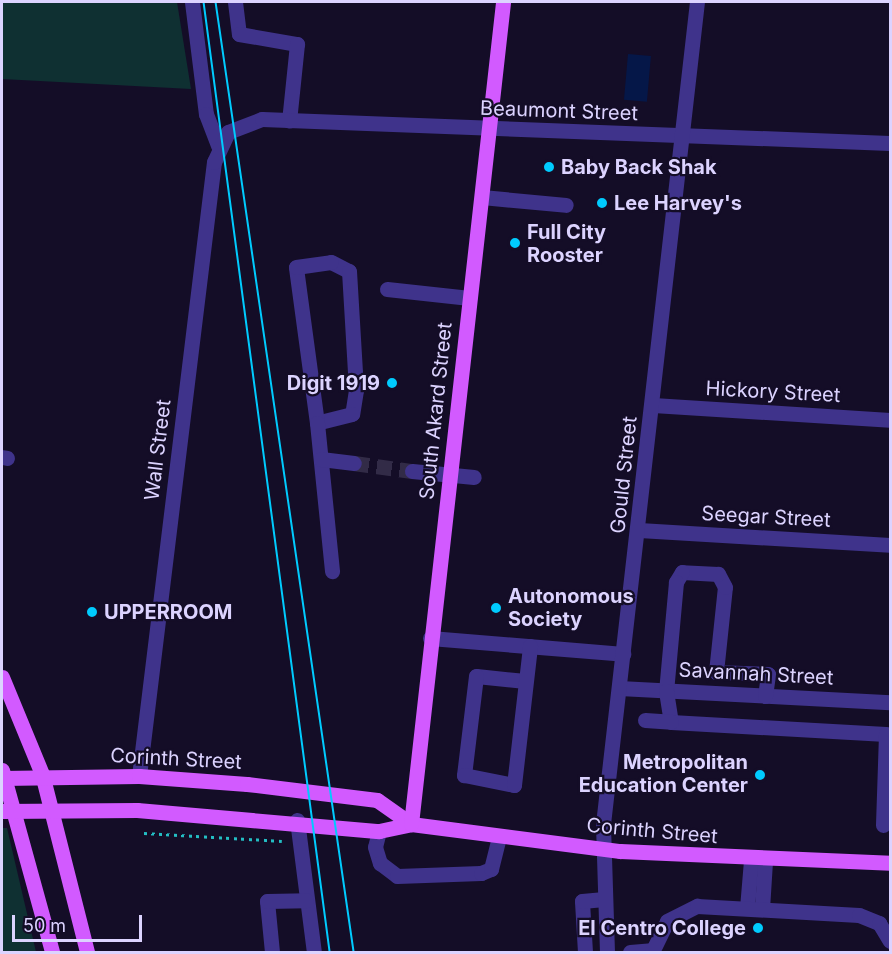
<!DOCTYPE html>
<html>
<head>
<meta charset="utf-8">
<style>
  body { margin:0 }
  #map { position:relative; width:892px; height:954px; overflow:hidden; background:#140d27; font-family:Inter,sans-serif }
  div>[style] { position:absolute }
  .green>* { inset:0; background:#0f3032 }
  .water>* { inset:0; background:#051748; transform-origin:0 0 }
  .minor-tunnel>* { height:15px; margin-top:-7.5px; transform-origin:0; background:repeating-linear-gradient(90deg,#322b47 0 15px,transparent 0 23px) }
  .path>* { height:3px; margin-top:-1.5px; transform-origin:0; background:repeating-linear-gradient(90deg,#23bdc3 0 3px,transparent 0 7.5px) }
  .minor>* { height:15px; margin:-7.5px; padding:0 7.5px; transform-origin:7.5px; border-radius:7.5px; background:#3f338b }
  .major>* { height:15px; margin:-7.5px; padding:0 7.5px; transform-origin:7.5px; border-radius:7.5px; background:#d25aff }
  .tram>* { height:1.5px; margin:-0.75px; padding:0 0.75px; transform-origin:0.75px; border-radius:0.75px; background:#00cbfe }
  .dots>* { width:16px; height:16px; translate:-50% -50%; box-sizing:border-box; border:3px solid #140d27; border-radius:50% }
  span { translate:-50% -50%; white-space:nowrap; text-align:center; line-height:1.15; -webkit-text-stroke:4.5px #140d27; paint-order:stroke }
  .street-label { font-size:20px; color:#dcd3ff }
  .poi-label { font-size:20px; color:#dcd3ff; font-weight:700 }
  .left { translate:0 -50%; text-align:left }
  .right { translate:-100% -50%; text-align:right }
  .frame { position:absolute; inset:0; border:3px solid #dcd3ff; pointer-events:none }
  .scale { position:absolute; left:12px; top:915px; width:130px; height:27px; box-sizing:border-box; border:3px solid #dcd3ff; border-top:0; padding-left:8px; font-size:18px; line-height:21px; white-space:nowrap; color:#dcd3ff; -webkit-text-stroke:4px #140d27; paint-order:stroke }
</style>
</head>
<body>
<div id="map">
  <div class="green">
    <i style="clip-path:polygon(2px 2px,177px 2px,191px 89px,2px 79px)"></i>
    <i style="clip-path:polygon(2px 828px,7px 828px,36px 952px,2px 952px)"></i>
  </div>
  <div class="water">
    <i style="left:628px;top:54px;width:23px;height:46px;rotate:5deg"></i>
  </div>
  <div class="minor-tunnel">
    <i style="left:354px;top:463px;width:59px;rotate:7.9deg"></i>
  </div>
  <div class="path">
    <i style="left:144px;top:833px;width:138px;rotate:3.3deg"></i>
  </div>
  <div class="minor">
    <i style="left:192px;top:2px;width:113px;rotate:82.9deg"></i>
    <i style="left:206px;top:114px;width:34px;rotate:69deg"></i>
    <i style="left:235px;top:2px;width:32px;rotate:83deg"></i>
    <i style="left:239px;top:34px;width:59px;rotate:9.8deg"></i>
    <i style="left:297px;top:44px;width:77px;rotate:95.9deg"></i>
    <i style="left:482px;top:197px;width:84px;rotate:5.4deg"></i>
    <i style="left:331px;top:262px;width:20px;rotate:27deg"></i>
    <i style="left:349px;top:271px;width:119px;rotate:86.6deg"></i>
    <i style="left:356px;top:390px;width:24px;rotate:99deg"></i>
    <i style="left:352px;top:414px;width:36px;rotate:166deg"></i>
    <i style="left:317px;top:423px;width:157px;rotate:-97.7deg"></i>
    <i style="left:296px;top:267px;width:35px;rotate:-8deg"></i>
    <i style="left:387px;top:289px;width:83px;rotate:6.2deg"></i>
    <i style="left:653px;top:405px;width:237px;rotate:3.6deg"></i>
    <i style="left:317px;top:423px;width:149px;rotate:84.2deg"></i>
    <i style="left:2px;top:457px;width:5px;rotate:11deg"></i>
    <i style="left:321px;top:459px;width:33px;rotate:7deg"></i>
    <i style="left:412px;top:471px;width:62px;rotate:5.5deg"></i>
    <i style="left:639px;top:530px;width:251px;rotate:3.4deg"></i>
    <i style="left:430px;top:638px;width:194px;rotate:4.7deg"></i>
    <i style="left:525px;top:681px;width:49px;rotate:-174.2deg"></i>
    <i style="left:476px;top:676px;width:100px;rotate:96.9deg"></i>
    <i style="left:464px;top:775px;width:51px;rotate:11.3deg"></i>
    <i style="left:514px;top:785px;width:140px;rotate:-83.4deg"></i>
    <i style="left:619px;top:688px;width:271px;rotate:3deg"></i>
    <i style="left:765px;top:696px;width:22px;rotate:-82deg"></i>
    <i style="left:768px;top:674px;width:52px;rotate:-177.8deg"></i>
    <i style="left:716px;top:672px;width:85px;rotate:-84deg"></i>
    <i style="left:725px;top:587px;width:15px;rotate:-118deg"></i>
    <i style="left:718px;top:574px;width:36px;rotate:-177deg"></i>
    <i style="left:682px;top:572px;width:12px;rotate:121deg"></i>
    <i style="left:676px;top:582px;width:109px;rotate:95.2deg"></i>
    <i style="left:666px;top:691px;width:31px;rotate:81deg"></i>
    <i style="left:671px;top:722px;width:215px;rotate:3.2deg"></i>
    <i style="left:886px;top:734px;width:91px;rotate:91.9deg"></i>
    <i style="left:645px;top:720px;width:26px;rotate:4deg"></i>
    <i style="left:139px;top:776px;width:619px;rotate:-83.04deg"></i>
    <i style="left:214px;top:162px;width:33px;rotate:-65deg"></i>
    <i style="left:228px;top:132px;width:36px;rotate:-21deg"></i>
    <i style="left:262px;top:119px;width:628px;rotate:2.19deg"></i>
    <i style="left:297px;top:820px;width:133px;rotate:82.7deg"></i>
    <i style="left:379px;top:831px;width:16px;rotate:104deg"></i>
    <i style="left:375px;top:847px;width:17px;rotate:73deg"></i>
    <i style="left:380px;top:863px;width:21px;rotate:37deg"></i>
    <i style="left:397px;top:876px;width:84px;rotate:-2deg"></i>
    <i style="left:481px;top:873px;width:11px;rotate:-22deg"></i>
    <i style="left:491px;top:869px;width:34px;rotate:-76deg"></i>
    <i style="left:747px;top:908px;width:48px;rotate:-85.2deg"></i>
    <i style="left:762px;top:909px;width:48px;rotate:-86.4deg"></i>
    <i style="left:272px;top:952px;width:51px;rotate:-95.6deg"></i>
    <i style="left:267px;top:901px;width:39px;rotate:-1deg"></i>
    <i style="left:585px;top:952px;width:51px;rotate:-93.4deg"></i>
    <i style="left:582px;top:901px;width:22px;rotate:-5deg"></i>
    <i style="left:607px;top:952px;width:128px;rotate:-91.8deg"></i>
    <i style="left:603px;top:824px;width:827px;rotate:-83.48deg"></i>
    <i style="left:630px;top:952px;width:21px;rotate:-5deg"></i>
    <i style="left:652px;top:952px;width:34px;rotate:-64deg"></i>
    <i style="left:667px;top:921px;width:34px;rotate:-27deg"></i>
    <i style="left:697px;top:906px;width:162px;rotate:3.2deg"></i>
    <i style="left:859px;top:915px;width:22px;rotate:22deg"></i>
    <i style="left:879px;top:923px;width:21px;rotate:59deg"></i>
  </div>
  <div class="major">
    <i style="left:2px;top:677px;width:105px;rotate:67.6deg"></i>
    <i style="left:42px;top:774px;width:184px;rotate:75.8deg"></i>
    <i style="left:2px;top:770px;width:189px;rotate:74.6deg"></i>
    <i style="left:2px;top:778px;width:137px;rotate:-0.8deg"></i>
    <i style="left:139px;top:776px;width:108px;rotate:4.2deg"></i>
    <i style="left:247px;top:784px;width:131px;rotate:7deg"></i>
    <i style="left:377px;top:800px;width:42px;rotate:35.2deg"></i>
    <i style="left:2px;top:811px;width:135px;rotate:-0.4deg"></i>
    <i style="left:137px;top:810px;width:243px;rotate:5deg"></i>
    <i style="left:379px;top:831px;width:33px;rotate:-12deg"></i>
    <i style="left:411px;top:824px;width:211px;rotate:7.4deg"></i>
    <i style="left:620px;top:851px;width:270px;rotate:2.5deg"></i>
    <i style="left:411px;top:824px;width:827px;rotate:-83.61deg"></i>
  </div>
  <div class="tram">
    <i style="left:204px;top:2px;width:958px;rotate:82.44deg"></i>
    <i style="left:216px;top:2px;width:960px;rotate:81.73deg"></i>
  </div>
  <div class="dots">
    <i style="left:549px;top:167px;background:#00cbfe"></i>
    <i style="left:602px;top:203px;background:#00cbfe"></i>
    <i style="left:515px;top:243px;background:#00cbfe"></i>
    <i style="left:392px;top:383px;background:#00cbfe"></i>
    <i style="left:496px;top:608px;background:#00cbfe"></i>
    <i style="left:92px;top:612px;background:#00cbfe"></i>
    <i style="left:760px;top:775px;background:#00cbfe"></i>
    <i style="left:758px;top:928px;background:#00cbfe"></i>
  </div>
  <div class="street-label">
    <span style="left:559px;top:111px;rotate:2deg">Beaumont Street</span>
    <span style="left:773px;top:392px;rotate:3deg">Hickory Street</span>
    <span style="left:436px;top:411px;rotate:-84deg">South Akard Street</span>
    <span style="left:158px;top:450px;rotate:-83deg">Wall Street</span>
    <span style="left:624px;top:475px;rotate:-84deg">Gould Street</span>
    <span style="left:766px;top:517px;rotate:3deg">Seegar Street</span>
    <span style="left:756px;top:674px;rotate:3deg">Savannah Street</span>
    <span style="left:176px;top:759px;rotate:3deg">Corinth Street</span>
    <span style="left:652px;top:831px;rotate:5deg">Corinth Street</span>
  </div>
  <div class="poi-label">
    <span class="left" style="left:561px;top:167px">Baby Back Shak</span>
    <span class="left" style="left:614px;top:203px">Lee Harvey's</span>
    <span class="left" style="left:527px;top:244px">Full City<br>Rooster</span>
    <span class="right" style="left:380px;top:383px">Digit 1919</span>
    <span class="left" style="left:508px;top:608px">Autonomous<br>Society</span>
    <span class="left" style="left:104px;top:612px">UPPERROOM</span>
    <span class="right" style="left:748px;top:774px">Metropolitan<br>Education Center</span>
    <span class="right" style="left:746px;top:928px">El Centro College</span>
  </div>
  <div class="frame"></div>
  <div class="scale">50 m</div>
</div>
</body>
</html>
